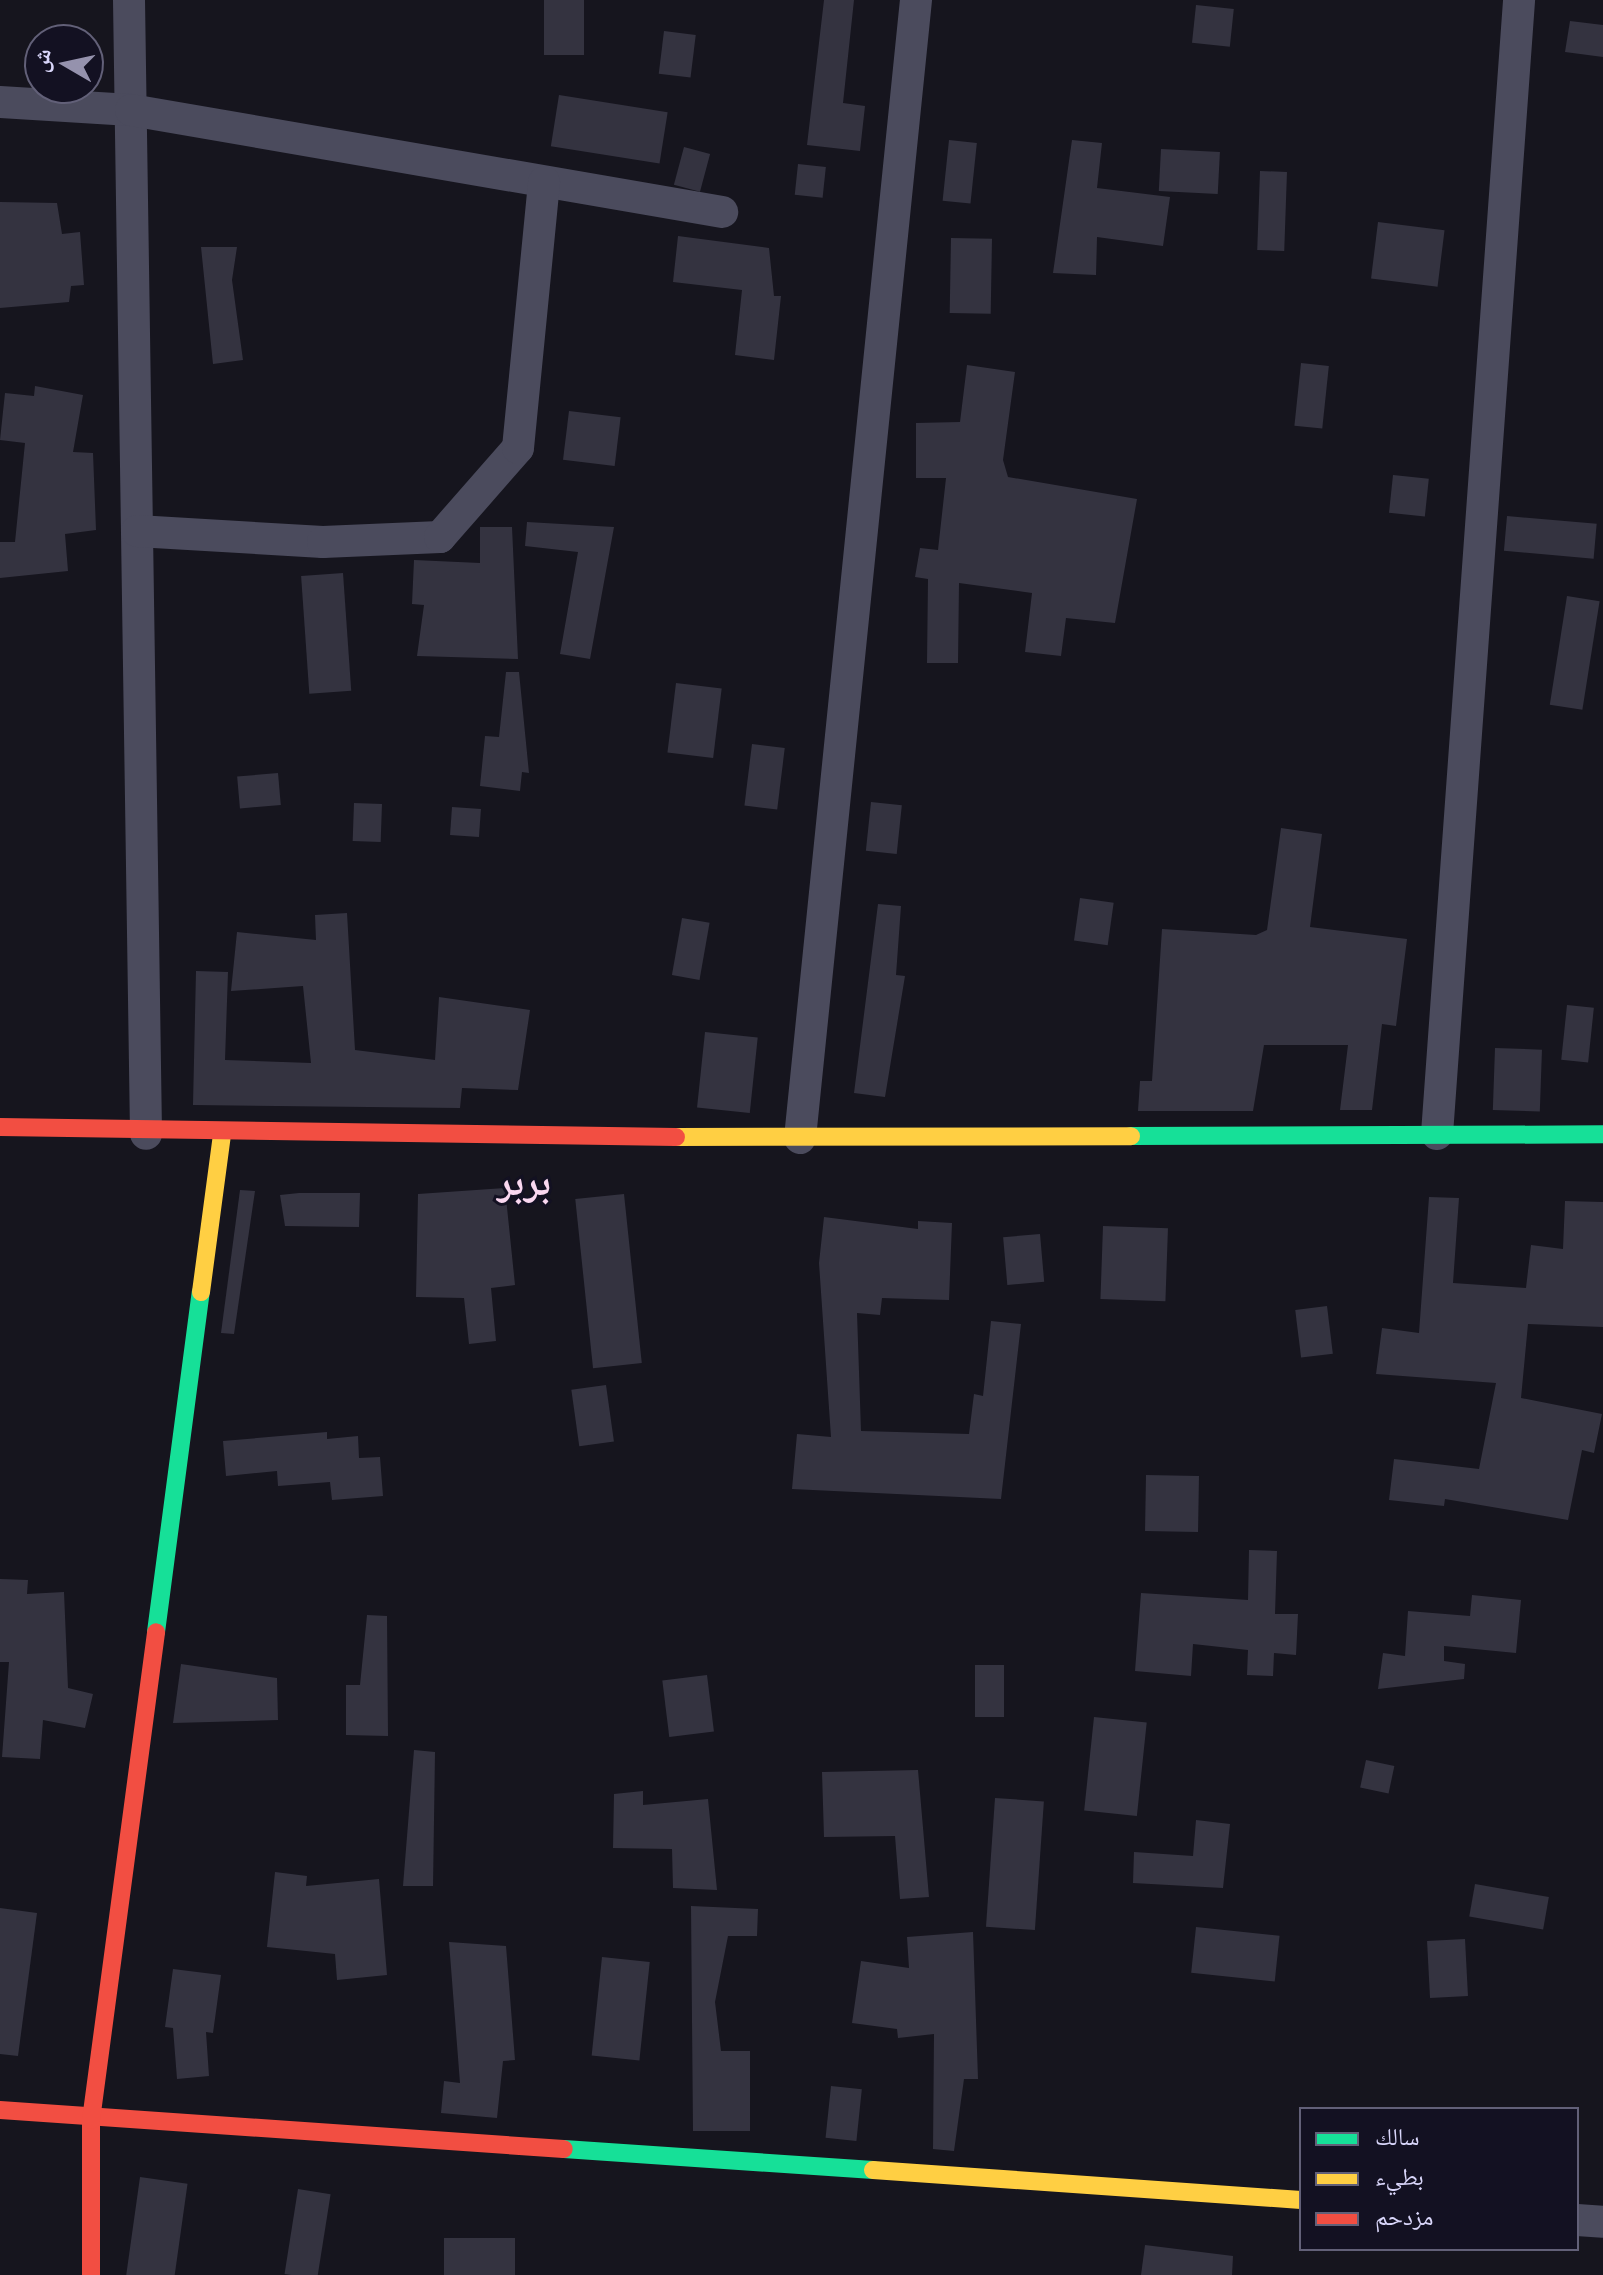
<!DOCTYPE html>
<html>
<head>
<meta charset="utf-8">
<style>
  body { margin:0 }
  #map { position:relative; width:1603px; height:2275px; overflow:hidden; background:#16151e; font-family:"Work Sans","Noto Naskh Arabic",sans-serif }
  div>[style] { position:absolute }
  .building>* { inset:0; background:#343340; transform-origin:0 0 }
  .street>* { height:32px; margin:-16px; padding:0 16px; transform-origin:16px; border-radius:16px; background:#4b4b5d }
  .fast>* { height:18px; margin:-9px; padding:0 9px; transform-origin:9px; border-radius:9px; background:#16e098 }
  .slow>* { height:18px; margin:-9px; padding:0 9px; transform-origin:9px; border-radius:9px; background:#ffcf43 }
  .jam>* { height:18px; margin:-9px; padding:0 9px; transform-origin:9px; border-radius:9px; background:#f24e42 }
  span { translate:-50% -50%; white-space:nowrap; text-align:center; line-height:1.15; -webkit-text-stroke:6px #131122; paint-order:stroke }
  .town-label { font-size:40px; color:#fad8f0; font-weight:700 }
  .legend { position:absolute; left:1299px; top:2107px; width:280px; height:144px; box-sizing:border-box; background:#131122; border:2px solid #626078; margin:0; padding:10px 14px; list-style:none; font-size:24px; color:#d9d6fa }
  .legend li { display:flex; align-items:center; gap:16px; height:40px }
  .legend b { width:40px; border:2px solid #626078 }
  .north { position:absolute; left:24px; top:24px; width:80px; height:80px; box-sizing:border-box; background:#131122; border:2px solid #626078; border-radius:50%; rotate:279deg; font-size:22px; font-weight:700; line-height:32px; text-align:center; color:#d9d6fa }
  .north::after { content:''; display:block; margin:auto; width:28px; height:36px; background:#9592ad; clip-path:polygon(50% 0,100% 100%,50% 72%,0 100%) }
</style>
</head>
<body>
<div id="map">
  <div class="building">
    <i style="left:544px;top:0;width:40px;height:55px"></i>
    <i style="clip-path:polygon(824px 0,854px 0,843px 103px,865px 106px,860px 151px,807px 145px)"></i>
    <i style="left:1196px;top:5px;width:38px;height:38px;rotate:6deg"></i>
    <i style="clip-path:polygon(1570px 21px,1603px 25px,1603px 57px,1565px 52px)"></i>
    <i style="left:664px;top:31px;width:32px;height:43px;rotate:7deg"></i>
    <i style="left:559px;top:95px;width:110px;height:52px;rotate:9deg"></i>
    <i style="left:949px;top:140px;width:28px;height:61px;rotate:6deg"></i>
    <i style="clip-path:polygon(1072px 140px,1102px 143px,1097px 188px,1170px 197px,1163px 246px,1097px 237px,1096px 275px,1053px 273px)"></i>
    <i style="left:684px;top:147px;width:27px;height:39px;rotate:15deg"></i>
    <i style="left:1161px;top:149px;width:59px;height:42px;rotate:3deg"></i>
    <i style="left:798px;top:164px;width:28px;height:31px;rotate:6deg"></i>
    <i style="left:1260px;top:171px;width:27px;height:79px;rotate:2deg"></i>
    <i style="clip-path:polygon(0 202px,57px 203px,62px 234px,80px 232px,84px 285px,71px 286px,69px 302px,0 308px)"></i>
    <i style="left:1378px;top:222px;width:67px;height:57px;rotate:7deg"></i>
    <i style="clip-path:polygon(678px 236px,769px 248px,774px 296px,781px 296px,774px 360px,735px 355px,742px 290px,673px 282px)"></i>
    <i style="left:951px;top:238px;width:41px;height:75px;rotate:1deg"></i>
    <i style="clip-path:polygon(201px 247px,237px 247px,232px 280px,243px 360px,213px 364px)"></i>
    <i style="left:1301px;top:363px;width:28px;height:63px;rotate:6deg"></i>
    <i style="clip-path:polygon(967px 365px,1015px 372px,1003px 460px,1008px 477px,1137px 499px,1115px 623px,1066px 618px,1061px 656px,1025px 652px,1032px 593px,959px 583px,958px 663px,927px 663px,928px 579px,915px 577px,920px 548px,938px 550px,946px 478px,916px 478px,916px 423px,960px 422px)"></i>
    <i style="clip-path:polygon(35px 386px,83px 395px,73px 452px,93px 453px,96px 530px,65px 534px,68px 571px,0 578px,0 542px,15px 542px,25px 443px,0 440px,5px 393px,34px 396px)"></i>
    <i style="left:569px;top:411px;width:52px;height:49px;rotate:7deg"></i>
    <i style="left:1393px;top:475px;width:36px;height:38px;rotate:6deg"></i>
    <i style="left:1507px;top:516px;width:90px;height:35px;rotate:5deg"></i>
    <i style="clip-path:polygon(527px 522px,614px 527px,590px 659px,560px 654px,578px 552px,525px 546px)"></i>
    <i style="clip-path:polygon(480px 527px,512px 527px,518px 659px,417px 656px,424px 605px,412px 604px,414px 560px,480px 563px)"></i>
    <i style="left:343px;top:573px;width:118px;height:42px;rotate:86deg"></i>
    <i style="left:1567px;top:596px;width:33px;height:110px;rotate:9deg"></i>
    <i style="clip-path:polygon(506px 672px,519px 672px,529px 773px,522px 772px,520px 791px,480px 786px,485px 736px,499px 737px)"></i>
    <i style="left:676px;top:683px;width:46px;height:70px;rotate:7deg"></i>
    <i style="left:752px;top:744px;width:33px;height:62px;rotate:7deg"></i>
    <i style="left:278px;top:773px;width:32px;height:41px;rotate:85deg"></i>
    <i style="left:871px;top:802px;width:31px;height:49px;rotate:6deg"></i>
    <i style="left:354px;top:803px;width:28px;height:38px;rotate:2deg"></i>
    <i style="left:452px;top:807px;width:29px;height:28px;rotate:4deg"></i>
    <i style="clip-path:polygon(1281px 828px,1322px 834px,1310px 927px,1407px 939px,1396px 1026px,1382px 1024px,1372px 1110px,1340px 1110px,1348px 1045px,1264px 1045px,1253px 1111px,1138px 1111px,1140px 1081px,1152px 1081px,1162px 929px,1256px 935px,1267px 930px)"></i>
    <i style="left:1080px;top:898px;width:34px;height:43px;rotate:8deg"></i>
    <i style="clip-path:polygon(878px 904px,901px 906px,896px 975px,905px 976px,885px 1097px,854px 1093px)"></i>
    <i style="clip-path:polygon(347px 913px,355px 1050px,435px 1060px,439px 997px,530px 1010px,518px 1090px,462px 1088px,460px 1108px,193px 1105px,196px 971px,228px 972px,225px 1060px,311px 1063px,303px 986px,231px 991px,237px 932px,316px 940px,315px 915px)"></i>
    <i style="left:682px;top:918px;width:28px;height:58px;rotate:10deg"></i>
    <i style="left:1567px;top:1005px;width:27px;height:55px;rotate:6deg"></i>
    <i style="left:705px;top:1032px;width:53px;height:76px;rotate:6deg"></i>
    <i style="left:1495px;top:1048px;width:47px;height:62px;rotate:2deg"></i>
    <i style="clip-path:polygon(505px 1188px,515px 1285px,491px 1288px,496px 1341px,469px 1344px,464px 1298px,416px 1297px,418px 1194px)"></i>
    <i style="clip-path:polygon(240px 1190px,255px 1191px,234px 1334px,221px 1333px)"></i>
    <i style="clip-path:polygon(299px 1193px,360px 1193px,359px 1227px,285px 1226px,280px 1195px)"></i>
    <i style="left:624px;top:1194px;width:170px;height:49px;rotate:84deg"></i>
    <i style="clip-path:polygon(1429px 1197px,1459px 1198px,1453px 1283px,1526px 1288px,1531px 1245px,1563px 1249px,1565px 1201px,1603px 1202px,1603px 1327px,1528px 1324px,1521px 1398px,1602px 1414px,1594px 1453px,1582px 1450px,1568px 1520px,1445px 1499px,1444px 1506px,1389px 1500px,1394px 1459px,1479px 1469px,1496px 1383px,1376px 1374px,1382px 1328px,1419px 1333px)"></i>
    <i style="clip-path:polygon(824px 1217px,918px 1229px,918px 1221px,952px 1223px,949px 1300px,882px 1298px,880px 1315px,857px 1313px,861px 1431px,969px 1434px,974px 1394px,983px 1396px,991px 1321px,1021px 1324px,1001px 1499px,792px 1489px,797px 1434px,831px 1437px,819px 1263px)"></i>
    <i style="left:1103px;top:1226px;width:65px;height:73px;rotate:2deg"></i>
    <i style="left:1040px;top:1234px;width:48px;height:37px;rotate:85deg"></i>
    <i style="left:1327px;top:1306px;width:48px;height:32px;rotate:83deg"></i>
    <i style="left:606px;top:1385px;width:57px;height:35px;rotate:82deg"></i>
    <i style="clip-path:polygon(327px 1432px,327px 1439px,358px 1436px,359px 1458px,380px 1457px,383px 1496px,332px 1500px,330px 1482px,278px 1486px,277px 1471px,226px 1476px,223px 1441px)"></i>
    <i style="left:1146px;top:1475px;width:53px;height:56px;rotate:1deg"></i>
    <i style="clip-path:polygon(1249px 1550px,1277px 1551px,1275px 1614px,1298px 1614px,1296px 1655px,1274px 1653px,1273px 1676px,1247px 1675px,1248px 1650px,1193px 1644px,1191px 1676px,1135px 1671px,1141px 1593px,1248px 1600px)"></i>
    <i style="clip-path:polygon(0 1579px,28px 1580px,27px 1594px,64px 1592px,68px 1688px,93px 1694px,85px 1728px,43px 1720px,40px 1759px,2px 1757px,9px 1662px,0 1662px)"></i>
    <i style="clip-path:polygon(1472px 1595px,1521px 1600px,1516px 1653px,1444px 1646px,1444px 1661px,1465px 1664px,1464px 1679px,1378px 1689px,1383px 1653px,1405px 1656px,1408px 1611px,1470px 1616px)"></i>
    <i style="clip-path:polygon(367px 1615px,387px 1616px,388px 1736px,346px 1735px,346px 1685px,360px 1685px)"></i>
    <i style="clip-path:polygon(181px 1664px,277px 1678px,278px 1720px,173px 1723px)"></i>
    <i style="left:975px;top:1665px;width:29px;height:52px"></i>
    <i style="left:707px;top:1675px;width:57px;height:45px;rotate:83deg"></i>
    <i style="left:1094px;top:1717px;width:53px;height:94px;rotate:6deg"></i>
    <i style="clip-path:polygon(414px 1750px,435px 1752px,433px 1886px,403px 1886px)"></i>
    <i style="left:1366px;top:1760px;width:29px;height:28px;rotate:12deg"></i>
    <i style="clip-path:polygon(918px 1770px,929px 1897px,900px 1899px,895px 1836px,824px 1837px,822px 1772px)"></i>
    <i style="clip-path:polygon(643px 1791px,643px 1805px,708px 1799px,717px 1890px,673px 1888px,672px 1849px,613px 1848px,614px 1794px)"></i>
    <i style="left:995px;top:1798px;width:49px;height:129px;rotate:4deg"></i>
    <i style="clip-path:polygon(1196px 1820px,1230px 1824px,1223px 1888px,1133px 1883px,1134px 1852px,1193px 1856px)"></i>
    <i style="clip-path:polygon(275px 1872px,307px 1876px,306px 1886px,379px 1879px,387px 1975px,337px 1980px,335px 1954px,267px 1947px)"></i>
    <i style="left:1475px;top:1884px;width:75px;height:33px;rotate:10deg"></i>
    <i style="clip-path:polygon(691px 1906px,758px 1909px,757px 1936px,728px 1936px,715px 2002px,721px 2051px,750px 2051px,750px 2131px,693px 2131px)"></i>
    <i style="clip-path:polygon(0 1908px,37px 1913px,18px 2056px,0 2054px)"></i>
    <i style="left:1196px;top:1927px;width:84px;height:46px;rotate:6deg"></i>
    <i style="clip-path:polygon(973px 1932px,978px 2079px,964px 2079px,954px 2151px,933px 2149px,934px 2034px,898px 2038px,897px 2029px,852px 2023px,861px 1961px,909px 1968px,907px 1937px)"></i>
    <i style="left:1465px;top:1939px;width:57px;height:38px;rotate:87deg"></i>
    <i style="clip-path:polygon(449px 1942px,506px 1946px,515px 2060px,503px 2061px,497px 2118px,441px 2113px,444px 2081px,460px 2083px)"></i>
    <i style="left:602px;top:1957px;width:48px;height:99px;rotate:6deg"></i>
    <i style="clip-path:polygon(173px 1969px,221px 1975px,213px 2033px,206px 2032px,209px 2076px,177px 2079px,173px 2028px,165px 2027px)"></i>
    <i style="left:831px;top:2086px;width:31px;height:52px;rotate:6deg"></i>
    <i style="left:140px;top:2177px;width:48px;height:99px;rotate:8deg"></i>
    <i style="left:298px;top:2189px;width:33px;height:86px;rotate:9deg"></i>
    <i style="left:444px;top:2238px;width:71px;height:37px"></i>
    <i style="clip-path:polygon(1145px 2245px,1233px 2256px,1232px 2275px,1141px 2275px)"></i>
  </div>
  <div class="street">
    <i style="left:129px;top:0;width:1134px;rotate:89.14deg"></i>
    <i style="left:0;top:102px;width:131px;rotate:3.5deg"></i>
    <i style="left:131px;top:110px;width:600px;rotate:9.79deg"></i>
    <i style="left:137px;top:531px;width:186px;rotate:3.4deg"></i>
    <i style="left:323px;top:542px;width:117px;rotate:-2.4deg"></i>
    <i style="left:440px;top:537px;width:118px;rotate:-48.8deg"></i>
    <i style="left:518px;top:448px;width:267px;rotate:-84.4deg"></i>
    <i style="left:1437px;top:1134px;width:1137px;rotate:-85.86deg"></i>
    <i style="left:800px;top:1138px;width:1144px;rotate:-84.18deg"></i>
    <i style="left:1577px;top:2220px;width:26px;rotate:4deg"></i>
  </div>
  <div class="fast">
    <i style="left:1131px;top:1136px;width:472px;rotate:-0.2deg"></i>
    <i style="left:156px;top:1632px;width:343px;rotate:-82.5deg"></i>
    <i style="left:564px;top:2149px;width:310px;rotate:3.9deg"></i>
  </div>
  <div class="slow">
    <i style="left:676px;top:1137px;width:455px;rotate:-0.1deg"></i>
    <i style="left:201px;top:1292px;width:158px;rotate:-82.4deg"></i>
    <i style="left:873px;top:2170px;width:429px;rotate:4deg"></i>
  </div>
  <div class="jam">
    <i style="left:0;top:1127px;width:676px;rotate:0.85deg"></i>
    <i style="left:0;top:2110px;width:565px;rotate:3.96deg"></i>
    <i style="left:91px;top:2275px;width:155px;rotate:-90deg"></i>
    <i style="left:91px;top:2120px;width:492px;rotate:-82.4deg"></i>
  </div>
  <div class="town-label">
    <span style="left:524px;top:1182px">بربر</span>
  </div>
  <ul class="legend">
  <li><b style="height:10px;background:#16e098"></b>سالك</li>
  <li><b style="height:10px;background:#ffcf43"></b>بطيء</li>
  <li><b style="height:10px;background:#f24e42"></b>مزدحم</li>
  </ul>
  <div class="north">ش</div>
</div>
</body>
</html>
